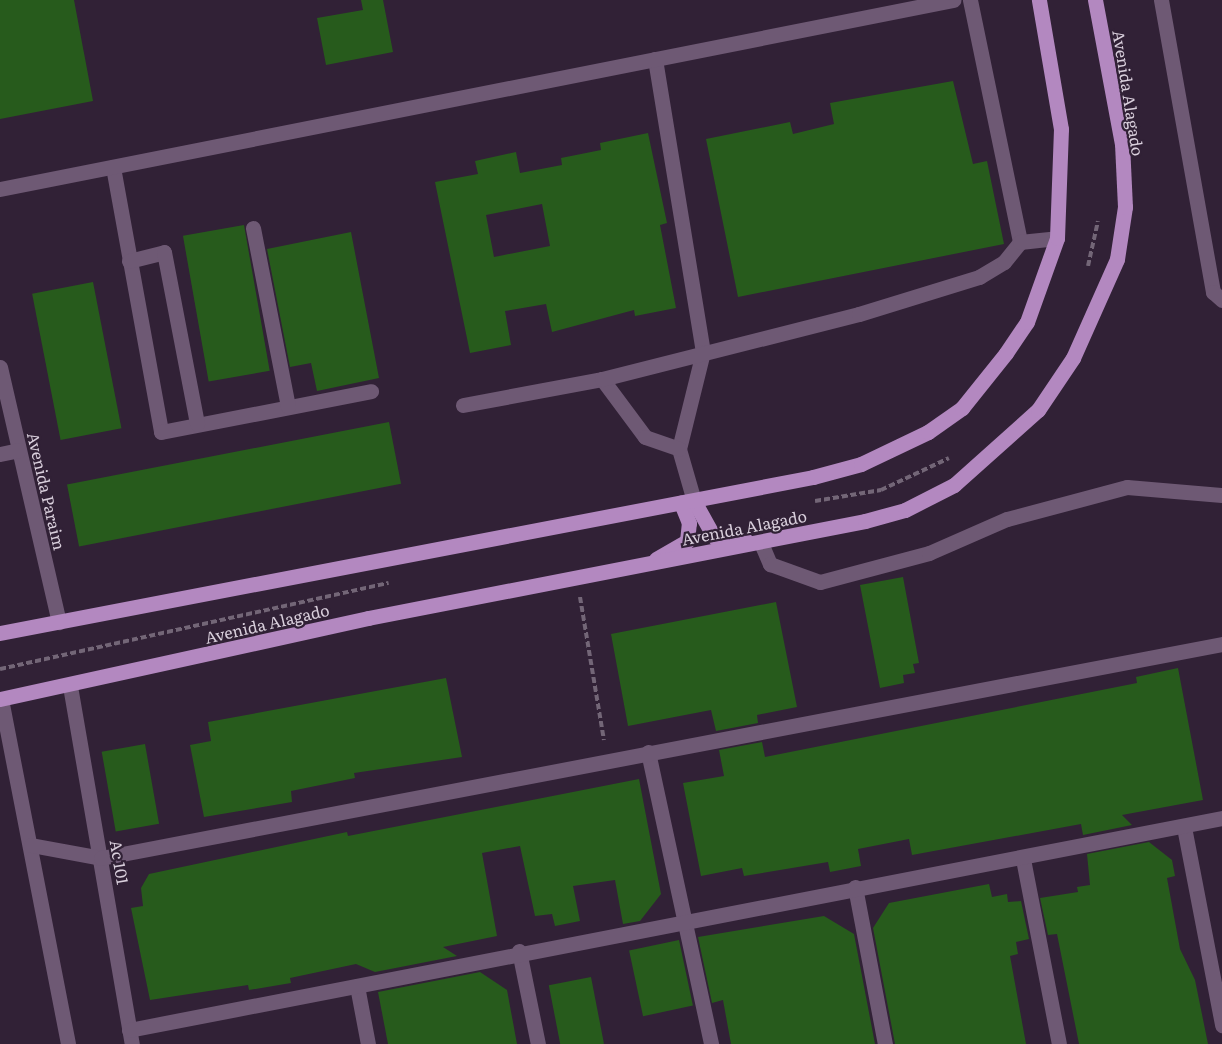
<!DOCTYPE html>
<html>
<head>
<meta charset="utf-8">
<style>
  body { margin:0 }
  #map { position:relative; width:1222px; height:1044px; overflow:hidden; background:#312136; font-family:Literata,serif }
  div>[style] { position:absolute }
  .building>* { inset:0; background:#275b1c; transform-origin:0 0 }
  .path>* { height:4px; margin-top:-2px; transform-origin:0; background:repeating-linear-gradient(90deg,#736677 0 6px,transparent 0 9px) }
  .minor>* { height:15px; margin:-7.5px; padding:0 7.5px; transform-origin:7.5px; border-radius:7.5px; background:#6e5974 }
  .major>* { height:15px; margin:-7.5px; padding:0 7.5px; transform-origin:7.5px; border-radius:7.5px; background:#b388c0 }
  span { translate:-50% -50%; white-space:nowrap; text-align:center; line-height:1.15; -webkit-text-stroke:4.5px #312136; paint-order:stroke }
  .street-label { font-size:16px; color:#d9cfdc }
</style>
</head>
<body>
<div id="map">
  <div class="building">
    <i style="clip-path:polygon(0 0,74px 0,93px 101px,0 119px)"></i>
    <i style="clip-path:polygon(361px 0,383px 0,393px 52px,326px 65px,317px 18px,363px 10px)"></i>
    <i style="clip-path:polygon(953px 81px,973px 164px,987px 161px,1004px 244px,738px 297px,706px 139px,790px 122px,793px 134px,834px 124px,830px 103px)"></i>
    <i style="clip-path:polygon(evenodd,648px 133px,667px 223px,660px 225px,676px 308px,635px 316px,634px 310px,552px 332px,546px 304px,505px 311px,511px 345px,470px 353px,435px 182px,478px 174px,475px 161px,516px 152px,520px 173px,562px 165px,561px 158px,601px 150px,600px 143px,648px 133px,542px 204px,550px 246px,494px 257px,486px 215px,542px 204px)"></i>
    <i style="left:244px;top:225px;width:148px;height:62px;rotate:80deg"></i>
    <i style="clip-path:polygon(351px 232px,379px 378px,317px 391px,311px 363px,290px 367px,267px 249px)"></i>
    <i style="left:93px;top:282px;width:149px;height:62px;rotate:79deg"></i>
    <i style="left:389px;top:422px;width:63px;height:328px;rotate:79deg"></i>
    <i style="clip-path:polygon(903px 577px,919px 663px,913px 664px,915px 673px,903px 675px,904px 683px,880px 688px,860px 585px)"></i>
    <i style="clip-path:polygon(776px 602px,797px 707px,757px 715px,758px 723px,716px 731px,711px 710px,628px 726px,611px 634px)"></i>
    <i style="clip-path:polygon(1178px 668px,1203px 800px,1122px 815px,1132px 825px,1083px 835px,1081px 824px,912px 855px,909px 839px,858px 849px,861px 866px,830px 872px,828px 862px,744px 876px,742px 868px,701px 876px,683px 783px,724px 776px,719px 750px,762px 742px,765px 757px,1137px 683px,1136px 677px)"></i>
    <i style="clip-path:polygon(446px 678px,462px 757px,354px 773px,355px 778px,291px 791px,292px 802px,204px 817px,190px 745px,211px 741px,208px 722px)"></i>
    <i style="left:145px;top:744px;width:81px;height:44px;rotate:80deg"></i>
    <i style="clip-path:polygon(639px 779px,661px 894px,640px 921px,623px 924px,615px 880px,573px 886px,580px 921px,555px 926px,552px 914px,535px 916px,520px 846px,482px 853px,497px 936px,443px 947px,457px 956px,375px 972px,356px 964px,290px 978px,291px 983px,249px 990px,248px 985px,150px 1000px,131px 908px,143px 906px,141px 888px,149px 874px,347px 832px,348px 836px)"></i>
    <i style="clip-path:polygon(1149px 842px,1172px 860px,1175px 876px,1167px 878px,1180px 949px,1195px 980px,1208px 1044px,1079px 1044px,1057px 934px,1048px 935px,1040px 898px,1078px 892px,1077px 887px,1090px 885px,1087px 854px)"></i>
    <i style="clip-path:polygon(989px 884px,992px 897px,1007px 894px,1008px 902px,1021px 901px,1029px 939px,1016px 942px,1018px 954px,1010px 956px,1026px 1044px,895px 1044px,873px 928px,889px 903px)"></i>
    <i style="clip-path:polygon(824px 916px,854px 934px,875px 1044px,731px 1044px,723px 1000px,712px 1003px,698px 937px)"></i>
    <i style="left:679px;top:940px;width:67px;height:51px;rotate:78deg"></i>
    <i style="clip-path:polygon(480px 972px,507px 990px,517px 1044px,388px 1044px,378px 992px)"></i>
    <i style="left:591px;top:977px;width:68px;height:43px;rotate:79deg"></i>
  </div>
  <div class="path">
    <i style="left:1088px;top:266px;width:46px;rotate:-77.5deg"></i>
    <i style="left:815px;top:501px;width:67px;rotate:-9.5deg"></i>
    <i style="left:881px;top:490px;width:75px;rotate:-25.2deg"></i>
    <i style="left:580px;top:597px;width:145px;rotate:80.5deg"></i>
    <i style="left:0;top:669px;width:398px;rotate:-12.5deg"></i>
  </div>
  <div class="minor">
    <i style="left:970px;top:0;width:247px;rotate:78.3deg"></i>
    <i style="left:1161px;top:0;width:297px;rotate:79.9deg"></i>
    <i style="left:1213px;top:292px;width:12px;rotate:42deg"></i>
    <i style="left:655px;top:59px;width:297px;rotate:80.7deg"></i>
    <i style="left:703px;top:352px;width:100px;rotate:103.9deg"></i>
    <i style="left:679px;top:449px;width:54px;rotate:73.9deg"></i>
    <i style="left:113px;top:167px;width:269px;rotate:79.7deg"></i>
    <i style="left:161px;top:432px;width:214px;rotate:-11deg"></i>
    <i style="left:0;top:189px;width:972px;rotate:-11.22deg"></i>
    <i style="left:253px;top:228px;width:182px;rotate:78.9deg"></i>
    <i style="left:129px;top:261px;width:36px;rotate:-14deg"></i>
    <i style="left:164px;top:252px;width:175px;rotate:79.1deg"></i>
    <i style="left:0;top:367px;width:262px;rotate:77deg"></i>
    <i style="left:602px;top:379px;width:72px;rotate:53.4deg"></i>
    <i style="left:645px;top:437px;width:36px;rotate:19deg"></i>
    <i style="left:463px;top:405px;width:141px;rotate:-10.6deg"></i>
    <i style="left:602px;top:379px;width:265px;rotate:-14.2deg"></i>
    <i style="left:859px;top:314px;width:126px;rotate:-17.1deg"></i>
    <i style="left:979px;top:277px;width:29px;rotate:-31deg"></i>
    <i style="left:1004px;top:262px;width:26px;rotate:-51deg"></i>
    <i style="left:1020px;top:242px;width:37px;rotate:-6deg"></i>
    <i style="left:0;top:454px;width:19px;rotate:-12deg"></i>
    <i style="left:761px;top:543px;width:23px;rotate:67deg"></i>
    <i style="left:770px;top:564px;width:53px;rotate:19.8deg"></i>
    <i style="left:820px;top:582px;width:113px;rotate:-14.9deg"></i>
    <i style="left:929px;top:553px;width:85px;rotate:-23.6deg"></i>
    <i style="left:1007px;top:519px;width:124px;rotate:-14.9deg"></i>
    <i style="left:1127px;top:487px;width:95px;rotate:4.8deg"></i>
    <i style="left:70px;top:686px;width:363px;rotate:80.2deg"></i>
    <i style="left:1px;top:699px;width:351px;rotate:79deg"></i>
    <i style="left:648px;top:752px;width:299px;rotate:77.8deg"></i>
    <i style="left:1184px;top:827px;width:202px;rotate:79.1deg"></i>
    <i style="left:31px;top:845px;width:71px;rotate:10.5deg"></i>
    <i style="left:101px;top:858px;width:1141px;rotate:-10.81deg"></i>
    <i style="left:1023px;top:859px;width:188px;rotate:79deg"></i>
    <i style="left:855px;top:887px;width:160px;rotate:79.2deg"></i>
    <i style="left:519px;top:951px;width:95px;rotate:78.5deg"></i>
    <i style="left:357px;top:986px;width:59px;rotate:79.3deg"></i>
    <i style="left:129px;top:1030px;width:1113px;rotate:-10.98deg"></i>
  </div>
  <div class="major">
    <i style="left:694px;top:501px;width:41px;rotate:60.9deg"></i>
    <i style="left:714px;top:537px;width:33px;rotate:7deg"></i>
    <i style="left:656px;top:559px;width:36px;rotate:-30deg"></i>
    <i style="left:687px;top:541px;width:18px;rotate:-84deg"></i>
    <i style="left:689px;top:523px;width:22px;rotate:-112deg"></i>
    <i style="left:0;top:633px;width:828px;rotate:-10.86deg"></i>
    <i style="left:813px;top:477px;width:50px;rotate:-15.2deg"></i>
    <i style="left:861px;top:464px;width:74px;rotate:-25.5deg"></i>
    <i style="left:928px;top:432px;width:42px;rotate:-35.2deg"></i>
    <i style="left:962px;top:408px;width:70px;rotate:-51.3deg"></i>
    <i style="left:1006px;top:353px;width:37px;rotate:-56deg"></i>
    <i style="left:1027px;top:322px;width:89px;rotate:-70.3deg"></i>
    <i style="left:1057px;top:238px;width:109px;rotate:-87.9deg"></i>
    <i style="left:1061px;top:129px;width:131px;rotate:-99.7deg"></i>
    <i style="left:0;top:699px;width:377px;rotate:-12.4deg"></i>
    <i style="left:368px;top:618px;width:506px;rotate:-11.04deg"></i>
    <i style="left:865px;top:521px;width:41px;rotate:-15.4deg"></i>
    <i style="left:905px;top:510px;width:55px;rotate:-27deg"></i>
    <i style="left:954px;top:485px;width:113px;rotate:-41.8deg"></i>
    <i style="left:1038px;top:410px;width:63px;rotate:-56.1deg"></i>
    <i style="left:1073px;top:358px;width:108px;rotate:-66deg"></i>
    <i style="left:1117px;top:259px;width:53px;rotate:-81.3deg"></i>
    <i style="left:1125px;top:207px;width:63px;rotate:-92.7deg"></i>
    <i style="left:1122px;top:144px;width:147px;rotate:-100.6deg"></i>
  </div>
  <div class="street-label">
    <span style="left:1129px;top:93px;rotate:81deg">Avenida Alagado</span>
    <span style="left:47px;top:491px;rotate:77deg">Avenida Paraim</span>
    <span style="left:744px;top:527px;rotate:-11deg">Avenida Alagado</span>
    <span style="left:267px;top:623px;rotate:-13deg">Avenida Alagado</span>
    <span style="left:120px;top:862px;rotate:80deg">Ac 101</span>
  </div>
</div>
</body>
</html>
